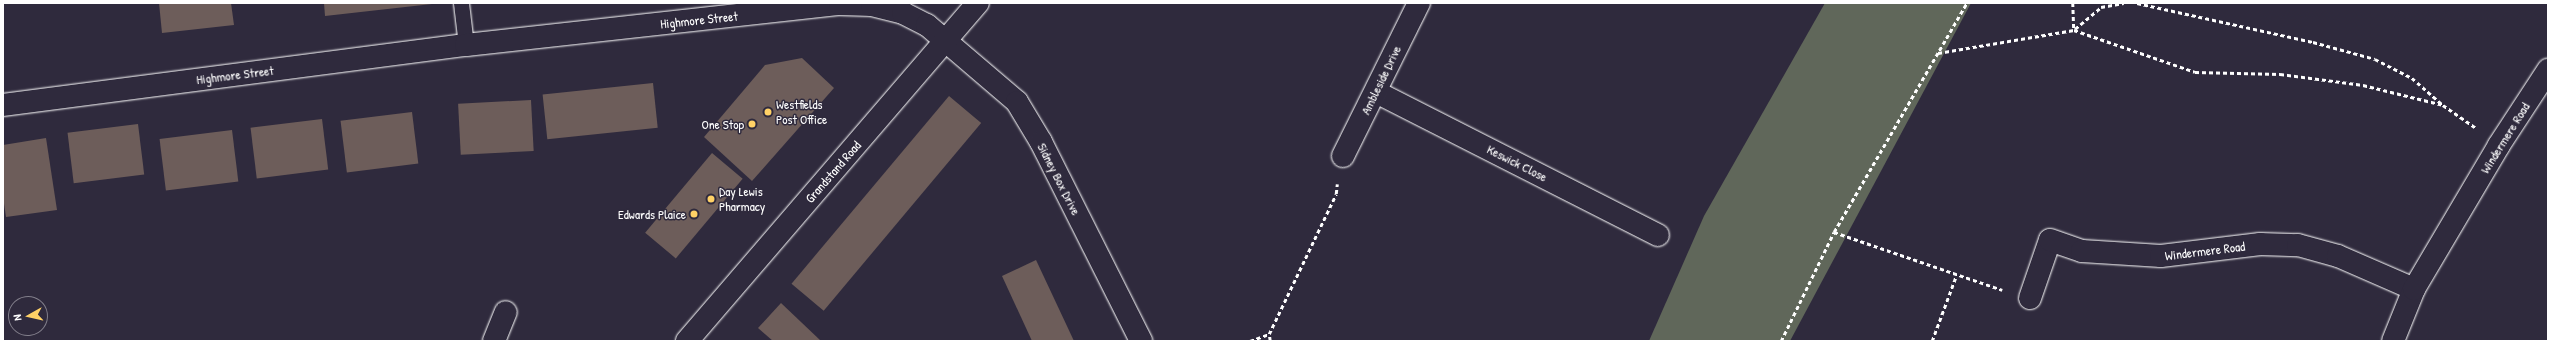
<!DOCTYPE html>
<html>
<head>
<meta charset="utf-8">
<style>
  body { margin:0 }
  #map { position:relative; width:2551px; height:344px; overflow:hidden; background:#2f2a3d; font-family:"Patrick Hand",sans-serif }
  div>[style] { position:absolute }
  .green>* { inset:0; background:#60675a }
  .building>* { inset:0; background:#6d5d5a; transform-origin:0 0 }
  .path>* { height:2.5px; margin-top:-1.25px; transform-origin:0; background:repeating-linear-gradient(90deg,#fff 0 4px,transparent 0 7px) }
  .roads { filter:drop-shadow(0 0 1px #fff) drop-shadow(0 0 1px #fff) }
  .lane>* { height:15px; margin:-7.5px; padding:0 7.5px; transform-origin:7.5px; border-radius:7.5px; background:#2f2a3d }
  .street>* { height:22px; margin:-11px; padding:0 11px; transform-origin:11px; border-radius:11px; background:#2f2a3d }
  .secondary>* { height:22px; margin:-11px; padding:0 11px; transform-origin:11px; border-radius:11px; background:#2f2a3d }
  .dots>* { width:11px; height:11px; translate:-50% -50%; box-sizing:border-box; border:2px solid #2f2a3d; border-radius:50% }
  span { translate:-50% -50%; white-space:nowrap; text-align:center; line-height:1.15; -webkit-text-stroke:3px #2f2a3d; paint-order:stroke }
  .street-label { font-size:13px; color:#fff }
  .poi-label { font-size:13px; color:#fff }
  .left { translate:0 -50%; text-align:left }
  .right { translate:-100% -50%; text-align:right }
  .frame { position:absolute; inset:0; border:4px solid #fff; pointer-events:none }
  .north { position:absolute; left:8px; top:296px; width:40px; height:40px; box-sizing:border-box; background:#2f2a3d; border:1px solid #827f8b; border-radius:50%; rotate:262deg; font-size:11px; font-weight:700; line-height:16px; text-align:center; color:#fff }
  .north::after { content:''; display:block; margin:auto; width:14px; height:18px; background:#ffd166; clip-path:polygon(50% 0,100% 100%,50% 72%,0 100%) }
</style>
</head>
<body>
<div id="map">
  <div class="green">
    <i style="clip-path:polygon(1825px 3px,1971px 3px,1790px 341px,1649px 341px,1704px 216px)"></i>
  </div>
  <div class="building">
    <i style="clip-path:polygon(159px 3px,231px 3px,234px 25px,162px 33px)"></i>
    <i style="clip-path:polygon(324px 3px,432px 3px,432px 4px,325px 16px)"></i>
    <i style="clip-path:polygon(802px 58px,834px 88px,752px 181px,704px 137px,765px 65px)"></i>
    <i style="left:653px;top:83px;width:45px;height:111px;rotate:84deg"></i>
    <i style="left:949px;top:96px;width:42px;height:245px;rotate:40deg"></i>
    <i style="left:531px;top:100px;width:51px;height:73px;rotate:87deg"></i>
    <i style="left:412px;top:112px;width:52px;height:72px;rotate:83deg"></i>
    <i style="left:322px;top:119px;width:51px;height:72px;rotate:83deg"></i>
    <i style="left:138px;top:124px;width:51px;height:71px;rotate:83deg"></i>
    <i style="left:232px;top:130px;width:52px;height:73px;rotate:83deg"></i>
    <i style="clip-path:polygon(46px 138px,57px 210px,6px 217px,3px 197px,3px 145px)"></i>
    <i style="left:712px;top:153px;width:40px;height:104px;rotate:40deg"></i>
    <i style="clip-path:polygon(1036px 260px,1074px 341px,1032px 341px,1002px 276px)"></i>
    <i style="clip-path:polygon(781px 303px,821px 341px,773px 341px,758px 328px)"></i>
  </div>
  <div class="path">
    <i style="left:2073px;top:3px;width:26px;rotate:88deg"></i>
    <i style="left:2137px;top:3px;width:180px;rotate:12.5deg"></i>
    <i style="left:2313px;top:42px;width:64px;rotate:15.3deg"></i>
    <i style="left:2375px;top:59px;width:42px;rotate:27.2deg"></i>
    <i style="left:2412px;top:78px;width:41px;rotate:41.1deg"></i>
    <i style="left:2075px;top:29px;width:34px;rotate:-40deg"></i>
    <i style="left:2101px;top:7px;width:23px;rotate:-10deg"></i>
    <i style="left:1938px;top:53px;width:138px;rotate:-9.6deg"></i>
    <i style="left:2074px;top:30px;width:128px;rotate:19.1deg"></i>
    <i style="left:2195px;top:72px;width:85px;rotate:1.3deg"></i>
    <i style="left:2280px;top:74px;width:84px;rotate:7.5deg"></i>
    <i style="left:2363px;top:85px;width:82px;rotate:14deg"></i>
    <i style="left:2443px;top:105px;width:40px;rotate:34.9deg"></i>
    <i style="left:1834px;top:232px;width:178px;rotate:19deg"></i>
    <i style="left:1250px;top:341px;width:20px;rotate:-20deg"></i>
    <i style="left:1270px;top:341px;width:7px;rotate:-98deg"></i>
    <i style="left:1269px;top:334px;width:155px;rotate:-64.4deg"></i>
    <i style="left:1336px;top:194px;width:10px;rotate:-84deg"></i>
    <i style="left:1781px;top:341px;width:121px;rotate:-64.1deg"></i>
    <i style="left:1834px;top:232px;width:265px;rotate:-59.9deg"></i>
    <i style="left:1932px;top:341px;width:69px;rotate:-69.7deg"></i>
  </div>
  <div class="roads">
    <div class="lane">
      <i style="left:461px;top:3px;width:42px;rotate:83.2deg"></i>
    </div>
    <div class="street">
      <i style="left:1376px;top:92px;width:316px;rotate:26.9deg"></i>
      <i style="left:3px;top:105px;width:467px;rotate:-7.4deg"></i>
      <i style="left:466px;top:45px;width:376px;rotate:-6.3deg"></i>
      <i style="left:840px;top:4px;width:32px;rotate:2deg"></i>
      <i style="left:872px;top:5px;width:32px;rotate:14deg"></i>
      <i style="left:903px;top:13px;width:27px;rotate:27deg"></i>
      <i style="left:927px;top:25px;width:118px;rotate:40.5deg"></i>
      <i style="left:1017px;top:102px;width:47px;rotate:59deg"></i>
      <i style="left:1041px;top:142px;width:223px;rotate:63.3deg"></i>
      <i style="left:1343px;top:156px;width:171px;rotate:-63.6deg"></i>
      <i style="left:2030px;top:298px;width:61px;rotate:-71deg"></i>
      <i style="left:2050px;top:240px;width:34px;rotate:19deg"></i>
      <i style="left:2082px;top:251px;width:79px;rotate:3.6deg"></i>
      <i style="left:2161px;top:256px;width:100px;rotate:-6.9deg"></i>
      <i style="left:2260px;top:244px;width:38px;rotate:2deg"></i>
      <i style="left:2298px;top:245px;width:41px;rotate:15.4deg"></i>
      <i style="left:2338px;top:256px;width:83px;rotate:23.5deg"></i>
      <i style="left:494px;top:341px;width:31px;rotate:-68deg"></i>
      <i style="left:2393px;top:341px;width:56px;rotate:-68deg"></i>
      <i style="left:2414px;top:289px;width:167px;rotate:-59.4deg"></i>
      <i style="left:2499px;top:145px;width:90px;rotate:-56.8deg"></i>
    </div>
    <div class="secondary">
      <i style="left:687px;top:341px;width:446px;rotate:-49.3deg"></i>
    </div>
  </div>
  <div class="dots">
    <i style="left:768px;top:112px;background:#ffd166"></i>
    <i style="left:752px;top:124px;background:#ffd166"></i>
    <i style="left:711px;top:199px;background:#ffd166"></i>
    <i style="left:694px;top:214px;background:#ffd166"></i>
  </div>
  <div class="street-label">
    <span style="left:699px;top:20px;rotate:-6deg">Highmore Street</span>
    <span style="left:235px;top:75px;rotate:-7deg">Highmore Street</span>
    <span style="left:1381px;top:80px;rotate:-64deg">Ambleside Drive</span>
    <span style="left:2505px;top:138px;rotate:-58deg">Windermere Road</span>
    <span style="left:1517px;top:163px;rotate:27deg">Keswick Close</span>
    <span style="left:833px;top:172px;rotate:-49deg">Grandstand Road</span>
    <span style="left:1059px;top:179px;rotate:63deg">Sidney Box Drive</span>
    <span style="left:2205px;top:251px;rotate:-7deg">Windermere Road</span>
  </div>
  <div class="poi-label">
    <span class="left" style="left:776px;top:112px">Westfields<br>Post Office</span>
    <span class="right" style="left:744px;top:124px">One Stop</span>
    <span class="left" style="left:719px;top:199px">Day Lewis<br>Pharmacy</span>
    <span class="right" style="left:686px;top:214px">Edwards Plaice</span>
  </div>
  <div class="frame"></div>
  <div class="north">N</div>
</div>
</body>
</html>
